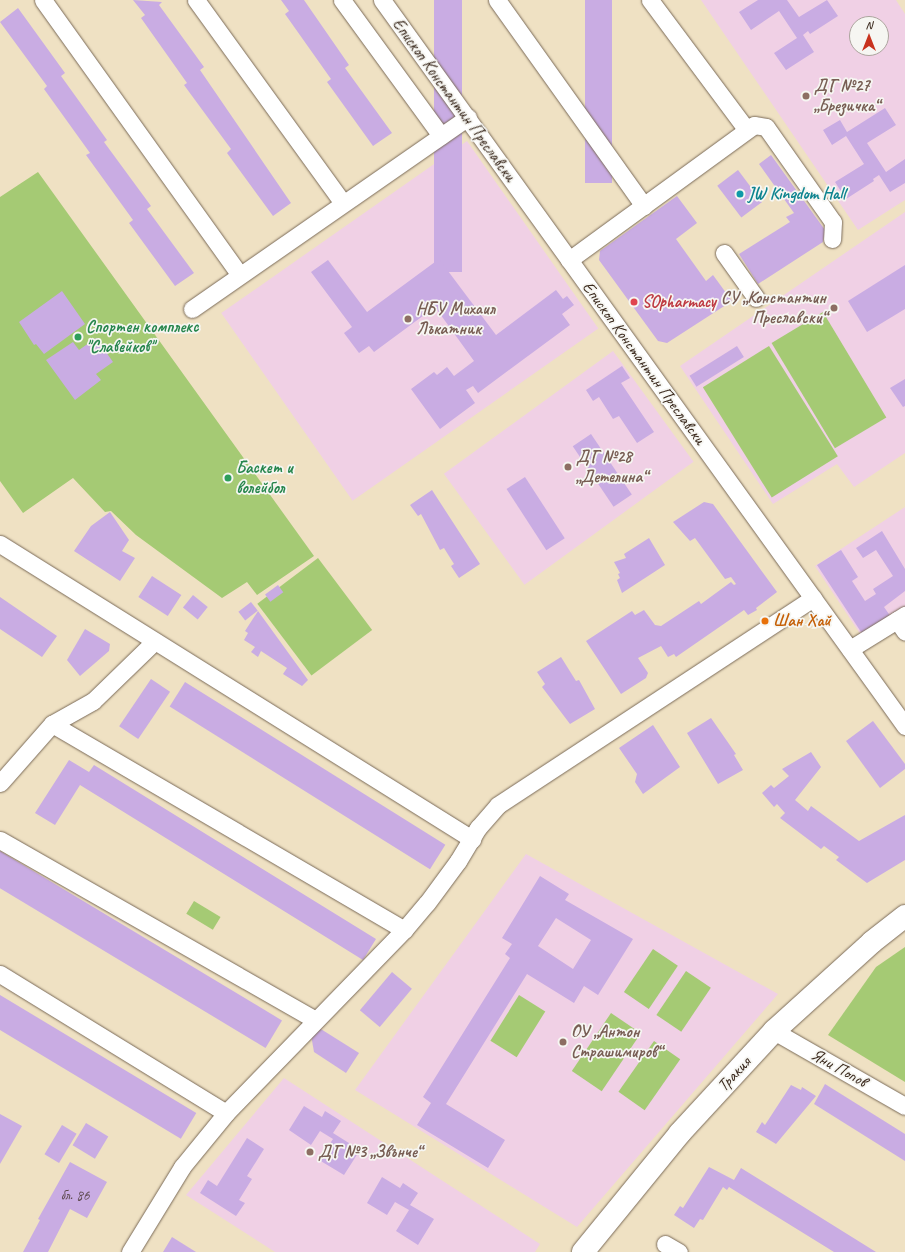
<!DOCTYPE html>
<html>
<head>
<meta charset="utf-8">
<style>
  body { margin:0 }
  #map { position:relative; width:905px; height:1252px; overflow:hidden; background:#efe1c3; font-family:Caveat,sans-serif }
  div>[style] { position:absolute }
  .built>* { inset:0; background:#f0d0e5; transform-origin:0 0 }
  .green>* { inset:0; background:#a5ca74; transform-origin:0 0 }
  .building>* { inset:0; background:#c9ace3; transform-origin:0 0 }
  .roads { filter:drop-shadow(0 0 1px #7a6a58) drop-shadow(0 0 1px #7a6a58) }
  .minor>* { height:17px; margin:-8.5px; padding:0 8.5px; transform-origin:8.5px; border-radius:8.5px; background:#fff }
  .major>* { height:22px; margin:-11px; padding:0 11px; transform-origin:11px; border-radius:11px; background:#fff }
  .dots>* { width:11px; height:11px; translate:-50% -50%; box-sizing:border-box; border:2px solid #f6f6f2; border-radius:50% }
  span { translate:-50% -50%; white-space:nowrap; text-align:center; line-height:1.15; -webkit-text-stroke:3.5px #f6f6f2; paint-order:stroke }
  .number-label { font-size:15px; color:#5e4a4f }
  .number-label span { -webkit-text-stroke-width:0 }
  .education-label { font-size:17px; color:#785e54; font-weight:700 }
  .left { translate:0 -50%; text-align:left }
  .right { translate:-100% -50%; text-align:right }
  .street-label { font-size:17px; color:#3b2a1e }
  .culture-label { font-size:17px; color:#0d838f; font-weight:700 }
  .health-label { font-size:17px; color:#be3a42; font-weight:700 }
  .leisure-label { font-size:17px; color:#27864d; font-weight:700 }
  .food-label { font-size:17px; color:#c56008; font-weight:700 }
  .north { position:absolute; left:849px; top:16px; width:40px; height:40px; box-sizing:border-box; background:#f6f6f2; border:1px solid #aba49d; border-radius:50%; rotate:0deg; font-size:11px; font-weight:700; line-height:16px; text-align:center; color:#3b2a1e }
  .north::after { content:''; display:block; margin:auto; width:14px; height:18px; background:#c8321e; clip-path:polygon(50% 0,100% 100%,50% 72%,0 100%) }
</style>
</head>
<body>
<div id="map">
  <div class="built">
    <i style="clip-path:polygon(evenodd,701px 0,896px 0,905px 14px,905px 200px,858px 230px,701px 0,857px 24px,881px 24px,881px 48px,857px 48px,857px 24px)"></i>
    <i style="left:467px;top:141px;width:229px;height:300px;rotate:55deg"></i>
    <i style="clip-path:polygon(905px 212px,905px 453px,854px 487px,837px 464px,773px 504px,680px 366px)"></i>
    <i style="left:613px;top:351px;width:137px;height:209px;rotate:54deg"></i>
    <i style="clip-path:polygon(905px 507px,905px 610px,863px 638px,815px 566px)"></i>
    <i style="clip-path:polygon(526px 854px,778px 994px,577px 1227px,355px 1090px)"></i>
    <i style="clip-path:polygon(284px 1078px,540px 1244px,535px 1252px,275px 1252px,186px 1195px)"></i>
  </div>
  <div class="green">
    <i style="clip-path:polygon(38px 172px,314px 556px,257px 595px,247px 582px,222px 598px,136px 535px,111px 511px,105px 512px,73px 478px,23px 513px,0 481px,0 197px)"></i>
    <i style="left:823px;top:312px;width:123px;height:60px;rotate:59deg"></i>
    <i style="left:769px;top:346px;width:130px;height:78px;rotate:58deg"></i>
    <i style="left:318px;top:558px;width:90px;height:76px;rotate:53deg"></i>
    <i style="left:194px;top:901px;width:31px;height:15px;rotate:31deg"></i>
    <i style="clip-path:polygon(905px 947px,905px 1082px,828px 1035px,876px 967px)"></i>
    <i style="left:653px;top:949px;width:30px;height:52px;rotate:34deg"></i>
    <i style="left:686px;top:971px;width:30px;height:53px;rotate:34deg"></i>
    <i style="left:519px;top:995px;width:31px;height:54px;rotate:32deg"></i>
    <i style="left:611px;top:1013px;width:36px;height:70px;rotate:34deg"></i>
    <i style="left:654px;top:1041px;width:32px;height:62px;rotate:35deg"></i>
  </div>
  <div class="building">
    <i style="clip-path:polygon(133px 0,162px 2px,159px 5px,204px 67px,200px 70px,291px 203px,273px 216px,227px 153px,231px 149px,184px 85px,187px 83px,141px 18px,145px 15px)"></i>
    <i style="clip-path:polygon(281px 0,304px 0,349px 65px,345px 68px,392px 133px,373px 146px,327px 82px,331px 79px,285px 14px,289px 11px)"></i>
    <i style="left:434px;top:0;width:28px;height:272px"></i>
    <i style="left:585px;top:0;width:27px;height:183px"></i>
    <i style="clip-path:polygon(758px 0,787px 0,799px 17px,827px 0,838px 16px,810px 34px,808px 31px,803px 35px,814px 52px,786px 70px,774px 53px,797px 38px,779px 11px,751px 30px,739px 12px)"></i>
    <i style="clip-path:polygon(18px 8px,65px 73px,61px 76px,107px 140px,104px 142px,151px 206px,147px 209px,194px 273px,175px 286px,129px 223px,133px 220px,86px 155px,90px 153px,44px 89px,47px 86px,0 22px)"></i>
    <i style="clip-path:polygon(885px 108px,896px 125px,867px 143px,886px 172px,905px 159px,905px 183px,890px 192px,879px 175px,873px 179px,874px 181px,846px 199px,835px 182px,864px 164px,846px 136px,832px 145px,823px 130px,840px 120px,847px 132px)"></i>
    <i style="clip-path:polygon(771px 155px,825px 230px,823px 242px,758px 284px,739px 254px,790px 222px,786px 217px,794px 213px,759px 164px)"></i>
    <i style="left:738px;top:170px;width:40px;height:26px;rotate:53deg"></i>
    <i style="clip-path:polygon(677px 196px,697px 223px,676px 239px,706px 281px,713px 275px,732px 301px,667px 343px,658px 341px,599px 260px,600px 251px)"></i>
    <i style="clip-path:polygon(439px 259px,496px 335px,556px 290px,563px 299px,567px 296px,574px 305px,562px 314px,570px 325px,478px 393px,473px 386px,466px 390px,475px 403px,440px 429px,411px 389px,434px 372px,437px 375px,447px 367px,454px 376px,474px 361px,435px 307px,374px 352px,369px 346px,359px 353px,344px 333px,352px 327px,311px 272px,328px 260px,367px 312px)"></i>
    <i style="clip-path:polygon(905px 265px,905px 309px,867px 332px,848px 301px)"></i>
    <i style="clip-path:polygon(62px 291px,85px 324px,44px 354px,36px 344px,34px 345px,19px 322px)"></i>
    <i style="clip-path:polygon(96px 338px,113px 362px,96px 374px,101px 380px,75px 400px,46px 360px,73px 342px,79px 350px)"></i>
    <i style="left:737px;top:346px;width:13px;height:56px;rotate:58deg"></i>
    <i style="clip-path:polygon(622px 366px,630px 378px,621px 383px,654px 432px,637px 443px,619px 416px,613px 419px,599px 397px,593px 401px,586px 390px)"></i>
    <i style="clip-path:polygon(905px 379px,905px 406px,903px 407px,890px 388px)"></i>
    <i style="left:591px;top:434px;width:73px;height:22px;rotate:56deg"></i>
    <i style="left:525px;top:477px;width:73px;height:22px;rotate:57deg"></i>
    <i style="clip-path:polygon(432px 490px,480px 564px,459px 578px,451px 566px,454px 564px,444px 548px,440px 550px,421px 514px,418px 516px,410px 505px)"></i>
    <i style="clip-path:polygon(704px 502px,713px 504px,777px 592px,756px 608px,757px 610px,748px 615px,744px 610px,676px 657px,674px 654px,668px 657px,661px 646px,638px 658px,648px 673px,646px 678px,621px 694px,586px 641px,632px 611px,635px 615px,644px 610px,655px 625px,661px 626px,699px 601px,701px 604px,731px 582px,734px 585px,736px 584px,731px 577px,725px 579px,695px 538px,690px 541px,673px 522px)"></i>
    <i style="clip-path:polygon(110px 512px,129px 540px,122px 551px,135px 558px,120px 581px,74px 551px,91px 526px)"></i>
    <i style="clip-path:polygon(882px 531px,905px 569px,905px 591px,884px 607px,891px 617px,863px 635px,817px 565px,841px 550px,858px 577px,852px 581px,865px 601px,876px 594px,873px 589px,893px 576px,876px 550px,863px 558px,856px 548px)"></i>
    <i style="clip-path:polygon(649px 538px,665px 565px,622px 593px,617px 580px,620px 578px,618px 574px,620px 573px,614px 562px,626px 558px,624px 554px)"></i>
    <i style="left:152px;top:576px;width:35px;height:25px;rotate:33deg"></i>
    <i style="left:278px;top:585px;width:9px;height:16px;rotate:54deg"></i>
    <i style="left:193px;top:595px;width:19px;height:16px;rotate:39deg"></i>
    <i style="clip-path:polygon(0 597px,57px 636px,42px 657px,0 629px)"></i>
    <i style="left:251px;top:602px;width:11px;height:16px;rotate:52deg"></i>
    <i style="clip-path:polygon(258px 611px,308px 680px,302px 686px,283px 674px,287px 668px,264px 653px,261px 651px,258px 657px,251px 652px,255px 647px,244px 640px,248px 633px,245px 631px)"></i>
    <i style="clip-path:polygon(85px 629px,110px 644px,109px 651px,80px 676px,67px 660px)"></i>
    <i style="clip-path:polygon(561px 657px,576px 681px,579px 680px,595px 709px,570px 724px,542px 687px,545px 684px,537px 672px)"></i>
    <i style="left:151px;top:679px;width:23px;height:57px;rotate:34deg"></i>
    <i style="left:185px;top:682px;width:307px;height:29px;rotate:32deg"></i>
    <i style="clip-path:polygon(711px 718px,736px 754px,734px 755px,743px 770px,718px 784px,687px 733px)"></i>
    <i style="clip-path:polygon(873px 721px,905px 764px,905px 769px,880px 788px,846px 741px)"></i>
    <i style="clip-path:polygon(653px 725px,680px 767px,643px 794px,635px 782px,637px 774px,619px 748px)"></i>
    <i style="clip-path:polygon(811px 752px,821px 767px,795px 800px,808px 811px,811px 806px,859px 841px,905px 815px,905px 860px,867px 883px,836px 860px,839px 857px,824px 846px,821px 849px,780px 818px,785px 813px,777px 804px,774px 807px,762px 793px,771px 785px,774px 788px,789px 776px,782px 769px)"></i>
    <i style="clip-path:polygon(69px 760px,89px 772px,94px 765px,376px 939px,363px 960px,80px 785px,55px 825px,35px 813px)"></i>
    <i style="left:0;top:851px;width:329px;height:32px;rotate:31deg"></i>
    <i style="clip-path:polygon(evenodd,540px 876px,569px 894px,565px 900px,633px 939px,598px 995px,584px 986px,574px 1003px,527px 974px,446px 1104px,505px 1140px,488px 1168px,417px 1125px,431px 1103px,423px 1097px,510px 958px,505px 954px,512px 944px,502px 938px,540px 876px,556px 918px,591px 940px,573px 969px,538px 946px,556px 918px)"></i>
    <i style="left:392px;top:972px;width:26px;height:50px;rotate:40deg"></i>
    <i style="left:0;top:995px;width:229px;height:30px;rotate:31deg"></i>
    <i style="clip-path:polygon(316px 1026px,359px 1053px,346px 1073px,314px 1052px,311px 1035px)"></i>
    <i style="clip-path:polygon(825px 1084px,905px 1134px,905px 1161px,814px 1104px)"></i>
    <i style="clip-path:polygon(791px 1085px,801px 1090px,802px 1087px,816px 1096px,776px 1144px,756px 1132px,762px 1122px,765px 1125px)"></i>
    <i style="clip-path:polygon(304px 1106px,322px 1117px,325px 1111px,341px 1121px,333px 1133px,360px 1150px,344px 1175px,319px 1160px,333px 1139px,320px 1131px,311px 1145px,289px 1130px)"></i>
    <i style="clip-path:polygon(0 1114px,22px 1126px,0 1164px)"></i>
    <i style="left:86px;top:1123px;width:26px;height:26px;rotate:31deg"></i>
    <i style="left:62px;top:1125px;width:17px;height:34px;rotate:31deg"></i>
    <i style="clip-path:polygon(247px 1138px,264px 1149px,247px 1176px,252px 1179px,239px 1200px,245px 1203px,236px 1216px,200px 1193px,208px 1180px,217px 1186px)"></i>
    <i style="clip-path:polygon(70px 1162px,107px 1182px,87px 1218px,70px 1209px,48px 1252px,23px 1252px,40px 1220px,38px 1219px)"></i>
    <i style="clip-path:polygon(709px 1167px,734px 1180px,741px 1168px,876px 1252px,834px 1252px,729px 1187px,727px 1190px,723px 1187px,703px 1220px,700px 1219px,694px 1228px,674px 1215px,680px 1206px,683px 1208px)"></i>
    <i style="clip-path:polygon(382px 1177px,400px 1188px,403px 1183px,418px 1193px,410px 1205px,434px 1219px,418px 1245px,396px 1231px,409px 1210px,395px 1202px,387px 1215px,367px 1203px)"></i>
    <i style="clip-path:polygon(172px 1237px,196px 1252px,163px 1252px)"></i>
  </div>
  <div class="roads">
    <div class="minor">
      <i style="left:43px;top:0;width:338px;rotate:54.4deg"></i>
      <i style="left:196px;top:0;width:249px;rotate:54.1deg"></i>
      <i style="left:342px;top:0;width:168px;rotate:53.9deg"></i>
      <i style="left:382px;top:0;width:895px;rotate:54.23deg"></i>
      <i style="left:497px;top:0;width:253px;rotate:54.5deg"></i>
      <i style="left:650px;top:0;width:161px;rotate:53.3deg"></i>
      <i style="left:724px;top:253px;width:55px;rotate:54.6deg"></i>
      <i style="left:569px;top:260px;width:229px;rotate:-36.1deg"></i>
      <i style="left:754px;top:125px;width:12px;rotate:9deg"></i>
      <i style="left:766px;top:127px;width:116px;rotate:54.8deg"></i>
      <i style="left:833px;top:222px;width:17px;rotate:93deg"></i>
      <i style="left:192px;top:309px;width:336px;rotate:-34.8deg"></i>
      <i style="left:0;top:544px;width:557px;rotate:32.01deg"></i>
      <i style="left:897px;top:620px;width:14px;rotate:56deg"></i>
      <i style="left:850px;top:649px;width:65px;rotate:-31.7deg"></i>
      <i style="left:52px;top:724px;width:408px;rotate:30.3deg"></i>
      <i style="left:0;top:783px;width:79px;rotate:-48.6deg"></i>
      <i style="left:52px;top:724px;width:47px;rotate:-29.3deg"></i>
      <i style="left:93px;top:701px;width:86px;rotate:-44.1deg"></i>
      <i style="left:0;top:840px;width:363px;rotate:29.7deg"></i>
      <i style="left:0;top:974px;width:265px;rotate:31.6deg"></i>
      <i style="left:774px;top:1031px;width:151px;rotate:29.8deg"></i>
      <i style="left:665px;top:1244px;width:16px;rotate:30deg"></i>
      <i style="left:130px;top:1252px;width:100px;rotate:-58.5deg"></i>
      <i style="left:182px;top:1167px;width:70px;rotate:-50.8deg"></i>
      <i style="left:226px;top:1113px;width:255px;rotate:-45.8deg"></i>
      <i style="left:404px;top:930px;width:35px;rotate:-50deg"></i>
      <i style="left:427px;top:903px;width:52px;rotate:-53.6deg"></i>
      <i style="left:458px;top:861px;width:39px;rotate:-59deg"></i>
      <i style="left:478px;top:828px;width:30px;rotate:-49deg"></i>
      <i style="left:498px;top:805px;width:377px;rotate:-33.3deg"></i>
    </div>
    <div class="major">
      <i style="left:583px;top:1252px;width:154px;rotate:-50.8deg"></i>
      <i style="left:680px;top:1133px;width:139px;rotate:-47.3deg"></i>
      <i style="left:774px;top:1031px;width:132px;rotate:-42.2deg"></i>
      <i style="left:872px;top:942px;width:42px;rotate:-38.2deg"></i>
    </div>
  </div>
  <div class="dots">
    <i style="left:806px;top:96px;background:#8d6e63"></i>
    <i style="left:740px;top:194px;background:#0f9aa8"></i>
    <i style="left:634px;top:302px;background:#e0444e"></i>
    <i style="left:834px;top:308px;background:#8d6e63"></i>
    <i style="left:408px;top:319px;background:#8d6e63"></i>
    <i style="left:78px;top:337px;background:#2e9e5b"></i>
    <i style="left:568px;top:467px;background:#8d6e63"></i>
    <i style="left:228px;top:478px;background:#2e9e5b"></i>
    <i style="left:765px;top:621px;background:#e8710a"></i>
    <i style="left:563px;top:1042px;background:#8d6e63"></i>
    <i style="left:310px;top:1152px;background:#8d6e63"></i>
  </div>
  <div class="number-label">
    <span style="left:75px;top:1196px">бл. 86</span>
  </div>
  <div class="education-label">
    <span class="left" style="left:814px;top:96px">ДГ №27<br>„Брезичка“</span>
    <span class="right" style="left:826px;top:308px">СУ „Константин<br>Преславски“</span>
    <span class="left" style="left:416px;top:319px">НБУ Михаил<br>Лъкатник</span>
    <span class="left" style="left:576px;top:467px">ДГ №28<br>„Детелина“</span>
    <span class="left" style="left:571px;top:1042px">ОУ „Антон<br>Страшимиров“</span>
    <span class="left" style="left:318px;top:1152px">ДГ №3 „Звънче“</span>
  </div>
  <div class="street-label">
    <span style="left:454px;top:100px;rotate:54deg">Епископ Константин Преславски</span>
    <span style="left:644px;top:363px;rotate:54deg">Епископ Константин Преславски</span>
    <span style="left:839px;top:1068px;rotate:29deg">Яни Попов</span>
    <span style="left:734px;top:1074px;rotate:-47deg">Тракия</span>
  </div>
  <div class="culture-label">
    <span class="left" style="left:748px;top:194px">JW Kingdom Hall</span>
  </div>
  <div class="health-label">
    <span class="left" style="left:642px;top:302px">SOpharmacy</span>
  </div>
  <div class="leisure-label">
    <span class="left" style="left:86px;top:337px">Спортен комплекс<br>"Славейков"</span>
    <span class="left" style="left:236px;top:478px">Баскет и<br>волейбол</span>
  </div>
  <div class="food-label">
    <span class="left" style="left:773px;top:621px">Шан Хай</span>
  </div>
  <div class="north">N</div>
</div>
</body>
</html>
